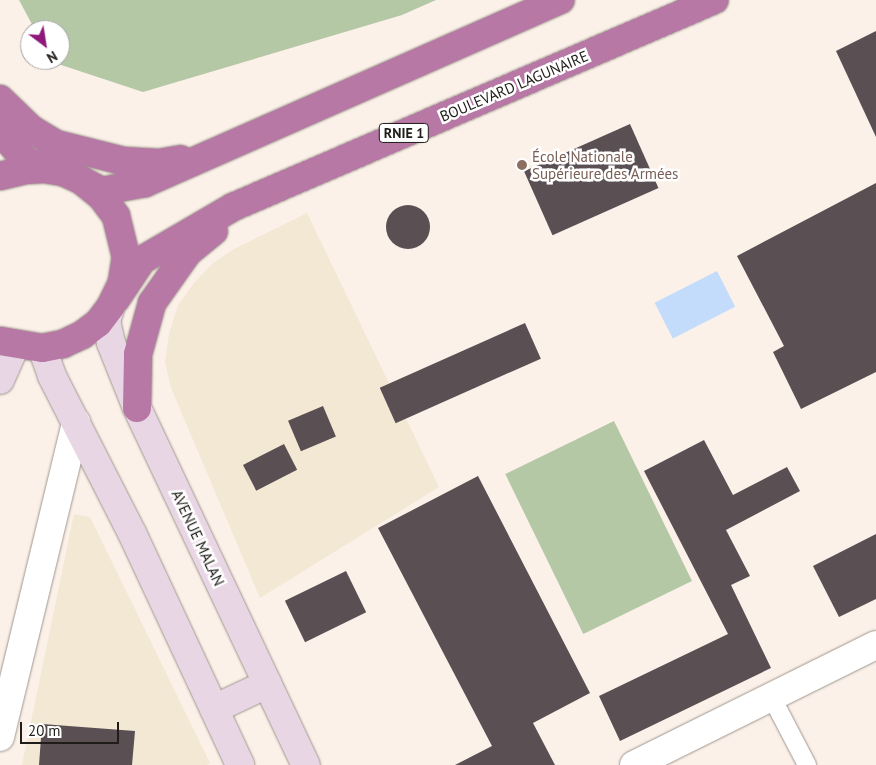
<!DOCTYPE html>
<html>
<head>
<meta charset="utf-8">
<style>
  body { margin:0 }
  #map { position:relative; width:876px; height:765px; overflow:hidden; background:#fbf1e9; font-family:"PT Sans",sans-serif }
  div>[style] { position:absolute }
  .commercial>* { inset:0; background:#f3e8d3 }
  .green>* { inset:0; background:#b5c8a6; transform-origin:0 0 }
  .water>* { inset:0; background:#c3dcfb; transform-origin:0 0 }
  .building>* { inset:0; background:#5a4f53; transform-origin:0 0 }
  .round { border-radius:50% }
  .roads { filter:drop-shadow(0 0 1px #9f968e) drop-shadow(0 0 1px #9f968e) }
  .lane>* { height:18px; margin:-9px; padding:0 9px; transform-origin:9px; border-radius:9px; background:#fff }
  .street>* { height:28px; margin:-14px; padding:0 14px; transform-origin:14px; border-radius:14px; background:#fff }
  .secondary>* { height:28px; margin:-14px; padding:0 14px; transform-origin:14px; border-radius:14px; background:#e9d6e4 }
  .highway>* { height:28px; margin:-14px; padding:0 14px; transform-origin:14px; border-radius:14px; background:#b778a6 }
  .dots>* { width:14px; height:14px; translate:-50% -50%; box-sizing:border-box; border:2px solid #fff; border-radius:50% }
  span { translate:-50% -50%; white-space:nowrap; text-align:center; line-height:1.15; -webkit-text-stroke:5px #fff; paint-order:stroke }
  .shield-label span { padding:1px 4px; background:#fff; border:1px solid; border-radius:4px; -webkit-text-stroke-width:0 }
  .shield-label { font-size:14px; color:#1f1c19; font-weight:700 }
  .street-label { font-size:15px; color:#1f1c19 }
  .education-label { font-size:15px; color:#785e54 }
  .left { translate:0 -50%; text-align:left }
  .north { position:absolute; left:20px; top:20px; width:50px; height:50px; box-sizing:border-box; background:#fff; border:1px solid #a5a4a3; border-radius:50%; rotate:149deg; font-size:14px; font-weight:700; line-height:20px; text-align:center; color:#1f1c19 }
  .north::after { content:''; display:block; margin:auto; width:18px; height:22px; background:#8f197a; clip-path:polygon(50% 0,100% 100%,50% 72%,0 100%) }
  .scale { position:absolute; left:20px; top:722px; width:99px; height:22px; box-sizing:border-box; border:2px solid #1f1c19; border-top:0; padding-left:6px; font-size:15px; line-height:18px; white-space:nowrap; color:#1f1c19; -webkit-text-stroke:4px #fff; paint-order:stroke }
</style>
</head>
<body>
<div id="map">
  <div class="commercial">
    <i style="clip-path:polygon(307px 213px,439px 487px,260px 598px,171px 388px,165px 362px,169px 334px,178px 305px,194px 283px,213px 263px,234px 249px)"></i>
    <i style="clip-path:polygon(74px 514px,90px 517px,210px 763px,207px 765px,22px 765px)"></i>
  </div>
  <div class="green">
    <i style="clip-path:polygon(19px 0,436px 0,402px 15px,143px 92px,52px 62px,60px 60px,60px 30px,35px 30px)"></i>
    <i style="left:614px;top:421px;width:178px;height:121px;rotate:64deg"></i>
  </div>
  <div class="water">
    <i style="left:717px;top:271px;width:40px;height:70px;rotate:63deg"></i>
  </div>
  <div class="building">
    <i style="clip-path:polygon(876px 31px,876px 137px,836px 51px)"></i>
    <i style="left:630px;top:124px;width:70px;height:116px;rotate:66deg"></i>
    <i style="clip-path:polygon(876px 183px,876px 372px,801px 409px,773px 352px,784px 346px,737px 256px)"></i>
    <i class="round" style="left:386px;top:205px;width:44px;height:44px"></i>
    <i style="left:525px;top:323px;width:39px;height:159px;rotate:66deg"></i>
    <i style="left:323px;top:406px;width:33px;height:38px;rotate:67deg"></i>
    <i style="clip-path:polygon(704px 440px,733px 495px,787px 467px,800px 491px,726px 530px,750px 576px,731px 585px,771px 668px,620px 741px,599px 696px,728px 634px,644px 471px)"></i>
    <i style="left:284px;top:444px;width:29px;height:46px;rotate:63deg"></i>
    <i style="clip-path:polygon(478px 476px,590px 693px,533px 723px,555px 765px,455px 765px,492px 746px,378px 528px)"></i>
    <i style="clip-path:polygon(876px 534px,876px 599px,839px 617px,813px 566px)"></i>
    <i style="left:346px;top:571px;width:46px;height:68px;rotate:64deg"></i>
    <i style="clip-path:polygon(42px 724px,135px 731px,132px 765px,39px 765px)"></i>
  </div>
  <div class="roads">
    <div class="lane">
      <i style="left:771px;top:696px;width:78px;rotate:62.4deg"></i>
    </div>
    <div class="street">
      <i style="left:0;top:737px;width:324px;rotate:-76.4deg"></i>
      <i style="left:634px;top:765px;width:270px;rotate:-26.4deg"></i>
    </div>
    <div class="secondary">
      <i style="left:111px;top:306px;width:16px;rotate:108deg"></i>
      <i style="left:106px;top:321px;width:23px;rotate:77deg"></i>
      <i style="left:111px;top:343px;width:70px;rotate:68.2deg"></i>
      <i style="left:137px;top:408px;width:395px;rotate:64.7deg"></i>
      <i style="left:42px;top:348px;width:30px;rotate:70deg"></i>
      <i style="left:52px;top:376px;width:176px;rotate:63deg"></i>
      <i style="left:132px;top:533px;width:256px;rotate:65deg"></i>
      <i style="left:0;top:380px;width:37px;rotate:-66deg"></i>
      <i style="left:214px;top:709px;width:59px;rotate:-25.3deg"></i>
    </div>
    <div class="highway">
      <i style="left:0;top:99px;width:43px;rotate:44.1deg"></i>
      <i style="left:31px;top:129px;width:29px;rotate:31deg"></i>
      <i style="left:56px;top:144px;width:69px;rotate:14.2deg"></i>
      <i style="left:123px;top:161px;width:36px;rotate:3deg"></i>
      <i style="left:159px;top:163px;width:22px;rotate:-10deg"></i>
      <i style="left:0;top:131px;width:40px;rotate:49deg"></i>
      <i style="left:26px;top:161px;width:25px;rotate:18deg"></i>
      <i style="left:0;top:176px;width:26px;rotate:-13deg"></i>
      <i style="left:25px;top:170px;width:19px;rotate:-3deg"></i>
      <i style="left:44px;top:169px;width:19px;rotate:9deg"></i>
      <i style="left:63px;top:172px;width:20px;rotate:24deg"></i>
      <i style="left:81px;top:180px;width:26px;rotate:39deg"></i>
      <i style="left:101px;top:196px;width:25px;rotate:53deg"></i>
      <i style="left:116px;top:216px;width:42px;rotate:76.3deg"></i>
      <i style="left:126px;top:257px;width:26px;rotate:99deg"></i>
      <i style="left:122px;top:283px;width:25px;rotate:116deg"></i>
      <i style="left:111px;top:306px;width:21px;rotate:127deg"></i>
      <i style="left:98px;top:323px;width:20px;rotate:143deg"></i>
      <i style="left:82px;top:335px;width:21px;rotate:155deg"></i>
      <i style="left:63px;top:344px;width:21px;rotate:169deg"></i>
      <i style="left:42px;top:348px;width:43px;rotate:-170.5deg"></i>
      <i style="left:81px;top:180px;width:24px;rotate:28deg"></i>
      <i style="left:102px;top:191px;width:44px;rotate:-10.5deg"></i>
      <i style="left:145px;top:183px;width:454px;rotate:-23.8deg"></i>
      <i style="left:116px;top:299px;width:47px;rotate:-56.3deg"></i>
      <i style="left:142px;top:260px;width:105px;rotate:-30.2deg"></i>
      <i style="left:233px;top:207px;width:524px;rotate:-23.28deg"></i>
      <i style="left:137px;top:408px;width:54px;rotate:-88.9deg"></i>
      <i style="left:138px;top:354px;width:53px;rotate:-74.6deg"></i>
      <i style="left:152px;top:303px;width:62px;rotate:-54.8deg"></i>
      <i style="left:188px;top:252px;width:33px;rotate:-39deg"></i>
    </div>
  </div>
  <div class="dots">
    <i style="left:522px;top:165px;background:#8d6e63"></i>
  </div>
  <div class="shield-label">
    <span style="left:404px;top:133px">RNIE 1</span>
  </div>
  <div class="street-label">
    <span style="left:514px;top:86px;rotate:-23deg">BOULEVARD LAGUNAIRE</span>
    <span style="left:198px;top:538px;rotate:65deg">AVENUE MALAN</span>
  </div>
  <div class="education-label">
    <span class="left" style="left:532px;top:165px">École Nationale<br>Supérieure des Armées</span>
  </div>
  <div class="north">N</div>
  <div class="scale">20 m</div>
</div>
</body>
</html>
